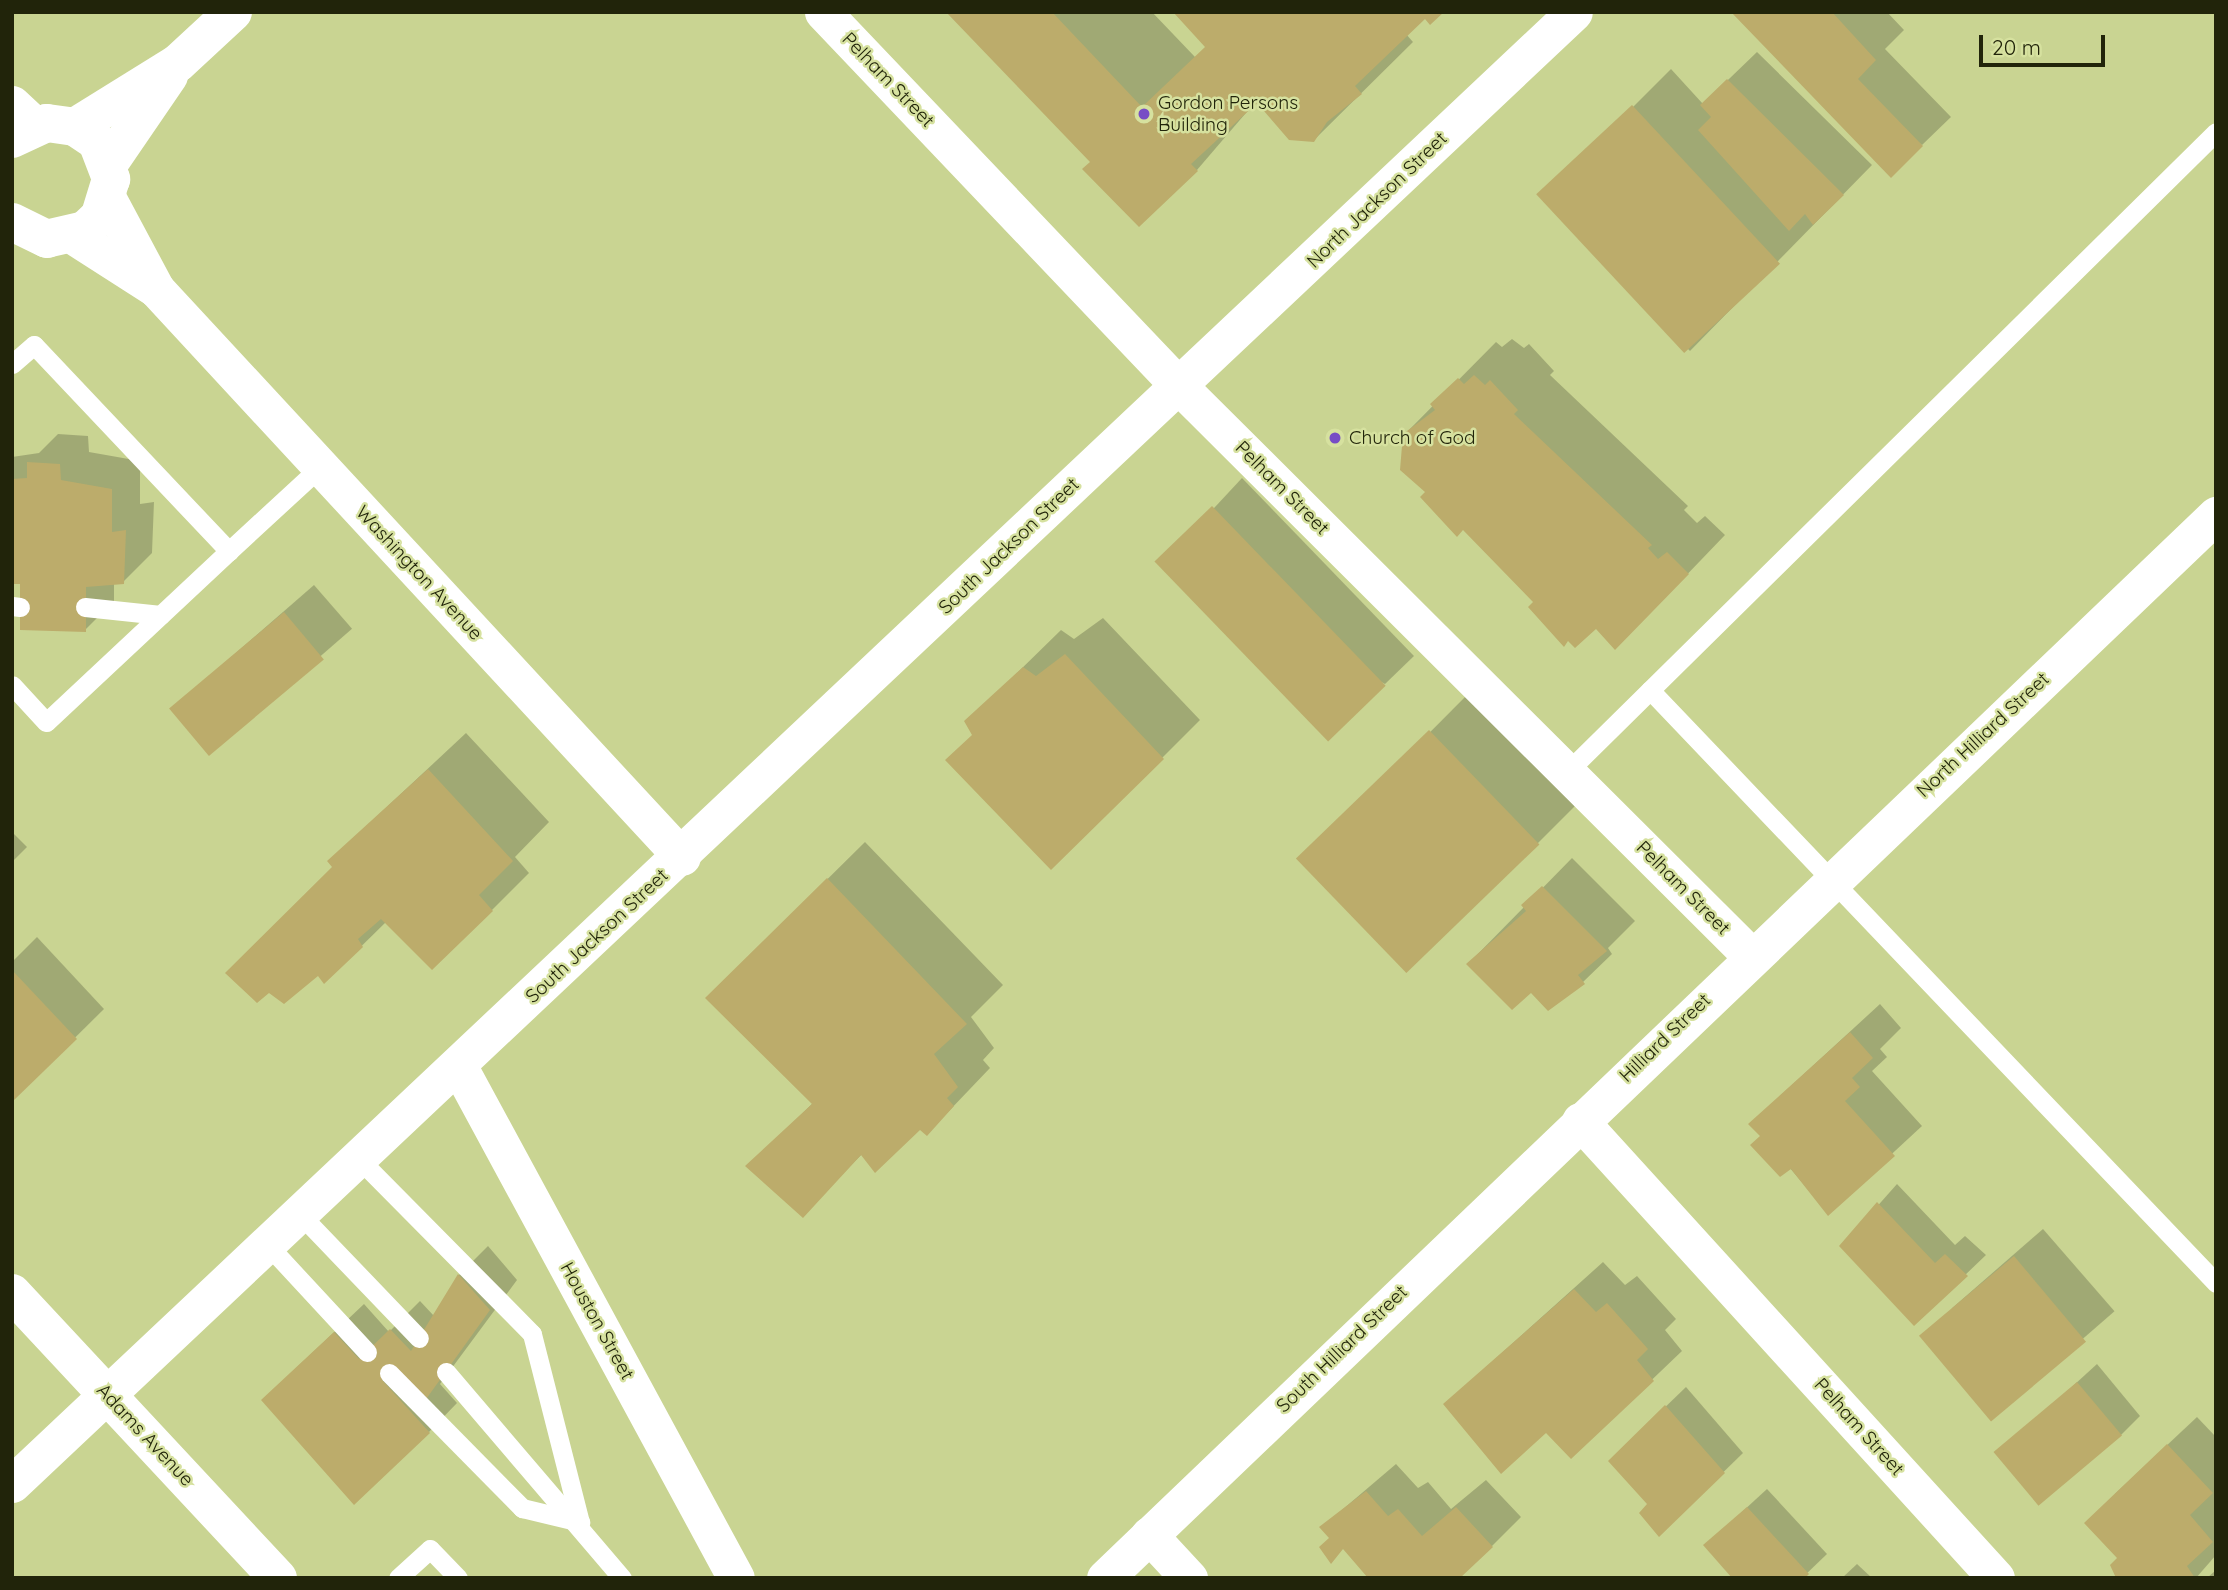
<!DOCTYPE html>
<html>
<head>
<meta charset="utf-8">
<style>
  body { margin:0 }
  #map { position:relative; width:2228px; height:1590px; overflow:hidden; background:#c9d492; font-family:Quicksand,sans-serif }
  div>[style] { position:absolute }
  .shadow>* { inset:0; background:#0003; transform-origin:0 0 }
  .building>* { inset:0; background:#bcac6b; transform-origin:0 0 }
  .lane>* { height:19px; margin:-9.5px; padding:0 9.5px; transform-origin:9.5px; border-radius:9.5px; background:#fff }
  .street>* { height:37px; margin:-18.5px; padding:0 18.5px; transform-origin:18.5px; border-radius:18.5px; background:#fff }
  .secondary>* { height:38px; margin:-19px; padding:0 19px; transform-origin:19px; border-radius:19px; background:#fff }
  .dots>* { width:19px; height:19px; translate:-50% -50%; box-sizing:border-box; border:4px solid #d6e19f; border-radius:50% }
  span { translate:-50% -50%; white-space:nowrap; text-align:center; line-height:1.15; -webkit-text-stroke:5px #d6e19f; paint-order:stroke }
  .street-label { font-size:19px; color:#21240a }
  .poi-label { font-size:19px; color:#21240a }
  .left { translate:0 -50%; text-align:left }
  .frame { position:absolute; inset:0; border:14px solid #21240a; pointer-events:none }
  .scale { position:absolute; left:1979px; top:35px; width:126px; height:32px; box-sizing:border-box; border:4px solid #21240a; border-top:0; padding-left:9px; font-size:21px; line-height:24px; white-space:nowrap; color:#21240a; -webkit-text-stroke:5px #d6e19f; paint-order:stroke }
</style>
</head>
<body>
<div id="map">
  <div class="shadow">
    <i style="clip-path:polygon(949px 12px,1152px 12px,1195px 57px,1425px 17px,1406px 34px,1413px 42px,1313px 141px,1257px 100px,1197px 170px,1092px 162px)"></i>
    <i style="clip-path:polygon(1733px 12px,1887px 12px,1904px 30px,1885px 49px,1951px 117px,1922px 145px)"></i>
    <i style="clip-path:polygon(1757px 52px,1872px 165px,1690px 351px,1542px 198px,1671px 69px,1703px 104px)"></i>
    <i style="clip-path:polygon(1512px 339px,1524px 348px,1529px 344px,1554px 371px,1550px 375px,1688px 506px,1684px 510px,1697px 523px,1705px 516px,1725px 535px,1653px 610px,1596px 626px,1535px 602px,1428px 492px,1404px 435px,1496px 342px,1502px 347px)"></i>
    <i style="clip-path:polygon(58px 434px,88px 436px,89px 452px,140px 461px,140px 504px,154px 502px,152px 553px,123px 582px,114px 583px,114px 601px,85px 630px,22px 582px,12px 582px,12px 457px,39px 453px)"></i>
    <i style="clip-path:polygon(1242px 478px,1414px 656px,1385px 684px,1161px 565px)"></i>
    <i style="left:314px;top:585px;width:58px;height:188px;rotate:49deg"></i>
    <i style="clip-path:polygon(1103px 618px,1200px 720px,1162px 758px,973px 734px,967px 722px,1061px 630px,1074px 639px)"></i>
    <i style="clip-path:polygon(1468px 694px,1575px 806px,1537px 844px,1302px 861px)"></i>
    <i style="clip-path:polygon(466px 733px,549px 822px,515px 857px,529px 873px,492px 910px,386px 922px,325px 982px,334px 867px,329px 861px)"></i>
    <i style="clip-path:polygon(12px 832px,27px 847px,12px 862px)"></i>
    <i style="clip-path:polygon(865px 842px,1003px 985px,971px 1017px,994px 1048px,983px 1060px,990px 1068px,927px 1134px,920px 1127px,862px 1154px,803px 1215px,748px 1166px,814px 1102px,707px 998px)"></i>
    <i style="clip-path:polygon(1572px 858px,1635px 921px,1608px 948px,1612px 954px,1583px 982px,1531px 991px,1468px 964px)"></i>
    <i style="clip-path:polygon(37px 937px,104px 1009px,12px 1100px,12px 962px)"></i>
    <i style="clip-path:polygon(1880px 1004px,1901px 1028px,1880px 1049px,1887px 1057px,1872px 1071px,1922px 1126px,1828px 1213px,1762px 1135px,1780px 1096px)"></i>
    <i style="clip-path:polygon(1897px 1184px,1955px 1245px,1965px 1236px,1986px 1255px,1914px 1324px,1842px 1246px)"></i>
    <i style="left:2043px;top:1229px;width:109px;height:121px;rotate:49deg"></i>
    <i style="clip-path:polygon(488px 1246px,517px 1280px,440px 1384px,457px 1403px,429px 1432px,292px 1372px,364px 1304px,389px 1332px,420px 1301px,434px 1316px,459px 1275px)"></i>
    <i style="clip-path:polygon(1603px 1262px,1625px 1285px,1637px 1276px,1676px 1319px,1665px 1330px,1682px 1351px,1571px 1457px,1546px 1431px,1445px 1404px)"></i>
    <i style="clip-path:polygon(2097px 1364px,2140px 1416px,2121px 1435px,2018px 1436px)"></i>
    <i style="clip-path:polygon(1686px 1387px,1743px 1453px,1660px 1534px,1629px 1442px)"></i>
    <i style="clip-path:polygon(2197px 1417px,2216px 1437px,2216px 1555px,2196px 1578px,2118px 1578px,2115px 1494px)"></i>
    <i style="clip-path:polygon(1396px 1464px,1418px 1488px,1428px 1482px,1451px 1509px,1486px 1480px,1521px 1517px,1492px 1546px,1344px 1548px,1322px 1527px)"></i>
    <i style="clip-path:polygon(1767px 1489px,1827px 1554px,1802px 1578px,1706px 1545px)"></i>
    <i style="clip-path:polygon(1857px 1564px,1872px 1578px,1842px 1578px)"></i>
    <i style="clip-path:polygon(2216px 1570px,2216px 1578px,2207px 1578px)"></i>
  </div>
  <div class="building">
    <i style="clip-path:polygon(946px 12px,1052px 12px,1142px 107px,1205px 47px,1173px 12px,1444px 12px,1430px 25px,1425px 19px,1355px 86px,1362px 94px,1327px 122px,1314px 142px,1289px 140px,1257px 103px,1191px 164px,1198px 171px,1139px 227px,1082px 169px,1090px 162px)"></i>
    <i style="clip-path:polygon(1731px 12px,1832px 12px,1876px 60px,1858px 79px,1923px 146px,1891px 178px)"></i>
    <i style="clip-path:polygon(1727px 79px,1844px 195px,1813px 225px,1805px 214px,1789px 231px,1698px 130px,1711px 117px,1700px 105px)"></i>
    <i style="left:1632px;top:105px;width:217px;height:131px;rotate:47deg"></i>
    <i style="clip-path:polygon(1474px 375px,1485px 385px,1490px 380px,1518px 410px,1514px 414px,1652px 545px,1648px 548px,1658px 559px,1667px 552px,1689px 574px,1615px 650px,1596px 629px,1575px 648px,1568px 641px,1564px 647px,1528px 607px,1533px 602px,1463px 530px,1457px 537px,1420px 497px,1425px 492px,1400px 470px,1403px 434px,1435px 410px,1430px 404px,1458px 378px,1464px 384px)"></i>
    <i style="clip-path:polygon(27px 462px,60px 464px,61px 480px,112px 489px,112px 532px,126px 530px,124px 584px,86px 587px,86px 632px,20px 630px,20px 584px,12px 584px,12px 479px,27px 478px)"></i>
    <i style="left:1212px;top:506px;width:250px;height:80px;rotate:46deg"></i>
    <i style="left:284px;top:612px;width:62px;height:150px;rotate:50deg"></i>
    <i style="clip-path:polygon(1065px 654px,1164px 759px,1051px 870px,945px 760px,972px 735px,964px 721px,1023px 667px,1036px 676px)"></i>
    <i style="left:1429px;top:730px;width:159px;height:185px;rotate:46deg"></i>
    <i style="clip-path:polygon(428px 769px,513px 861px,479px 895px,493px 911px,432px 970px,381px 919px,358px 939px,363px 947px,324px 984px,318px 976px,284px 1004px,269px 993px,257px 1003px,225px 973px,332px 867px,327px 861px)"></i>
    <i style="clip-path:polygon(827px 878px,967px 1024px,934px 1054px,958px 1087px,947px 1098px,954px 1106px,927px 1136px,920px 1130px,875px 1173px,861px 1155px,803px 1218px,745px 1166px,812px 1104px,705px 998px)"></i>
    <i style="clip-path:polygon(1542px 886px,1607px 951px,1578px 975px,1585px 984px,1548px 1011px,1531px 993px,1512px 1010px,1466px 964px,1526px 911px,1521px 905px)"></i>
    <i style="clip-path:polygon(12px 970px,77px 1039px,12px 1102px)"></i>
    <i style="clip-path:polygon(1850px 1032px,1873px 1058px,1852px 1078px,1860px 1087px,1845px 1101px,1895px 1156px,1828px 1216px,1791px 1169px,1780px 1177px,1750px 1145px,1760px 1136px,1748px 1124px)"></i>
    <i style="clip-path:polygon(1877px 1202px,1935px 1263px,1945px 1254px,1968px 1276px,1914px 1326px,1839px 1246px)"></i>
    <i style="left:2014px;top:1256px;width:112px;height:124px;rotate:50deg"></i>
    <i style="clip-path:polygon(458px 1274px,490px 1310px,424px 1402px,396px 1367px,382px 1380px,430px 1433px,354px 1505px,261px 1400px,334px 1332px,359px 1359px,390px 1329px,411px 1351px)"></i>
    <i style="clip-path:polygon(1574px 1289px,1596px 1312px,1607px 1303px,1648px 1349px,1637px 1360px,1654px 1381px,1571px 1459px,1546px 1433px,1501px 1474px,1443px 1404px)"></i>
    <i style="left:2077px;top:1382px;width:70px;height:109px;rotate:50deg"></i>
    <i style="clip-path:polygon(1665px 1405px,1725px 1473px,1659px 1537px,1639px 1513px,1647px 1504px,1608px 1461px)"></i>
    <i style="clip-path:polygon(2167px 1444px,2213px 1493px,2190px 1515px,2213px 1542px,2187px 1566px,2195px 1578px,2116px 1578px,2110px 1565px,2117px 1558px,2084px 1523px)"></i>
    <i style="clip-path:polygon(1366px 1491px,1388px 1516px,1398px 1509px,1422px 1536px,1456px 1507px,1493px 1547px,1460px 1578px,1368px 1578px,1343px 1549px,1331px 1564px,1319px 1547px,1329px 1538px,1319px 1527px)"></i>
    <i style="clip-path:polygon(1747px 1507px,1809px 1574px,1805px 1578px,1732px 1578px,1703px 1545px)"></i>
  </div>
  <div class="lane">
    <i style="left:12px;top:364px;width:29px;rotate:-41deg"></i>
    <i style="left:34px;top:345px;width:284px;rotate:46.6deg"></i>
    <i style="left:229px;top:551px;width:250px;rotate:136.9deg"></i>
    <i style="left:46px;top:722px;width:50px;rotate:-132.6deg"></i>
    <i style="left:229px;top:551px;width:124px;rotate:-42.7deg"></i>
    <i style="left:12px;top:606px;width:8px;rotate:7deg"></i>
    <i style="left:85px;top:607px;width:76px;rotate:6deg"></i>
    <i style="left:1650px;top:690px;width:820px;rotate:46.33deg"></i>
    <i style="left:1567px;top:772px;width:911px;rotate:-44.6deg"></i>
    <i style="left:358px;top:1158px;width:247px;rotate:45.3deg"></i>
    <i style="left:532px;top:1334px;width:194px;rotate:75.7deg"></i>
    <i style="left:297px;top:1211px;width:176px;rotate:46.2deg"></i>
    <i style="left:265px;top:1242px;width:150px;rotate:47.2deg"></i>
    <i style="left:446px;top:1372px;width:271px;rotate:49.5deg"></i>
    <i style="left:389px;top:1373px;width:190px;rotate:45.4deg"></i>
    <i style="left:522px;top:1508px;width:60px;rotate:13.6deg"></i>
    <i style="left:398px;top:1578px;width:43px;rotate:-42.2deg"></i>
    <i style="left:430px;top:1549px;width:40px;rotate:46deg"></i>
  </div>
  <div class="street">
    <i style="left:823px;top:12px;width:515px;rotate:46.42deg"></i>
    <i style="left:1178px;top:385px;width:808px;rotate:44.9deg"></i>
    <i style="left:12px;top:104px;width:33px;rotate:43deg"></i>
    <i style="left:108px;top:199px;width:102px;rotate:61.9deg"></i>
    <i style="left:72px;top:235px;width:100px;rotate:32.7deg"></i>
    <i style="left:156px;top:289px;width:774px;rotate:47.2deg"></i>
    <i style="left:458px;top:1065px;width:583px;rotate:61.55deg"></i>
    <i style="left:1580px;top:1121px;width:618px;rotate:47.69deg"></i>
    <i style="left:12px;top:1484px;width:2146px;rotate:-43.3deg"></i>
    <i style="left:1149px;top:1535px;width:59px;rotate:47.1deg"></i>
    <i style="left:1105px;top:1578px;width:1538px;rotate:-43.74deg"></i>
  </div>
  <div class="secondary">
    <i style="left:75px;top:127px;width:121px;rotate:-31.9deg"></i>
    <i style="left:178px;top:63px;width:75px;rotate:-42.8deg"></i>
    <i style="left:12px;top:139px;width:38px;rotate:-25deg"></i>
    <i style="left:47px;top:123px;width:28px;rotate:8deg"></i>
    <i style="left:75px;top:127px;width:27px;rotate:34deg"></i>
    <i style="left:97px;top:142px;width:40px;rotate:69deg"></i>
    <i style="left:111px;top:179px;width:39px;rotate:107deg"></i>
    <i style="left:100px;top:216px;width:21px;rotate:137deg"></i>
    <i style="left:85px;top:230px;width:39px;rotate:167deg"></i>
    <i style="left:47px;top:239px;width:39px;rotate:-154deg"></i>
    <i style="left:108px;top:165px;width:108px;rotate:-55.6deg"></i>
    <i style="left:12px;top:1293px;width:390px;rotate:47deg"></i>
  </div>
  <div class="dots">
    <i style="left:1144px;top:114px;background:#774dc5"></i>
    <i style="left:1335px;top:438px;background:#774dc5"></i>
  </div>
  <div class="street-label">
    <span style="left:888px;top:80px;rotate:46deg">Pelham Street</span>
    <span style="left:1377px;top:200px;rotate:-44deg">North Jackson Street</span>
    <span style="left:1282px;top:488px;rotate:45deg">Pelham Street</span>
    <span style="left:1009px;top:546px;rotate:-44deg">South Jackson Street</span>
    <span style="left:419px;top:573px;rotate:47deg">Washington Avenue</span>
    <span style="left:1983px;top:735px;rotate:-43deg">North Hilliard Street</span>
    <span style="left:1683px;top:888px;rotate:45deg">Pelham Street</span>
    <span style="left:597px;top:936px;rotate:-43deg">South Jackson Street</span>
    <span style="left:1665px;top:1038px;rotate:-44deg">Hilliard Street</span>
    <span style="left:597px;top:1321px;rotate:61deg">Houston Street</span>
    <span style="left:1342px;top:1349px;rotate:-44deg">South Hilliard Street</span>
    <span style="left:1859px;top:1427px;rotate:48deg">Pelham Street</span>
    <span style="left:145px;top:1435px;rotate:47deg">Adams Avenue</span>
  </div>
  <div class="poi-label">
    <span class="left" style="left:1158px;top:114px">Gordon Persons<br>Building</span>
    <span class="left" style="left:1349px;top:438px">Church of God</span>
  </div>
  <div class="frame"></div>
  <div class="scale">20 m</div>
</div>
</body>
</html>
